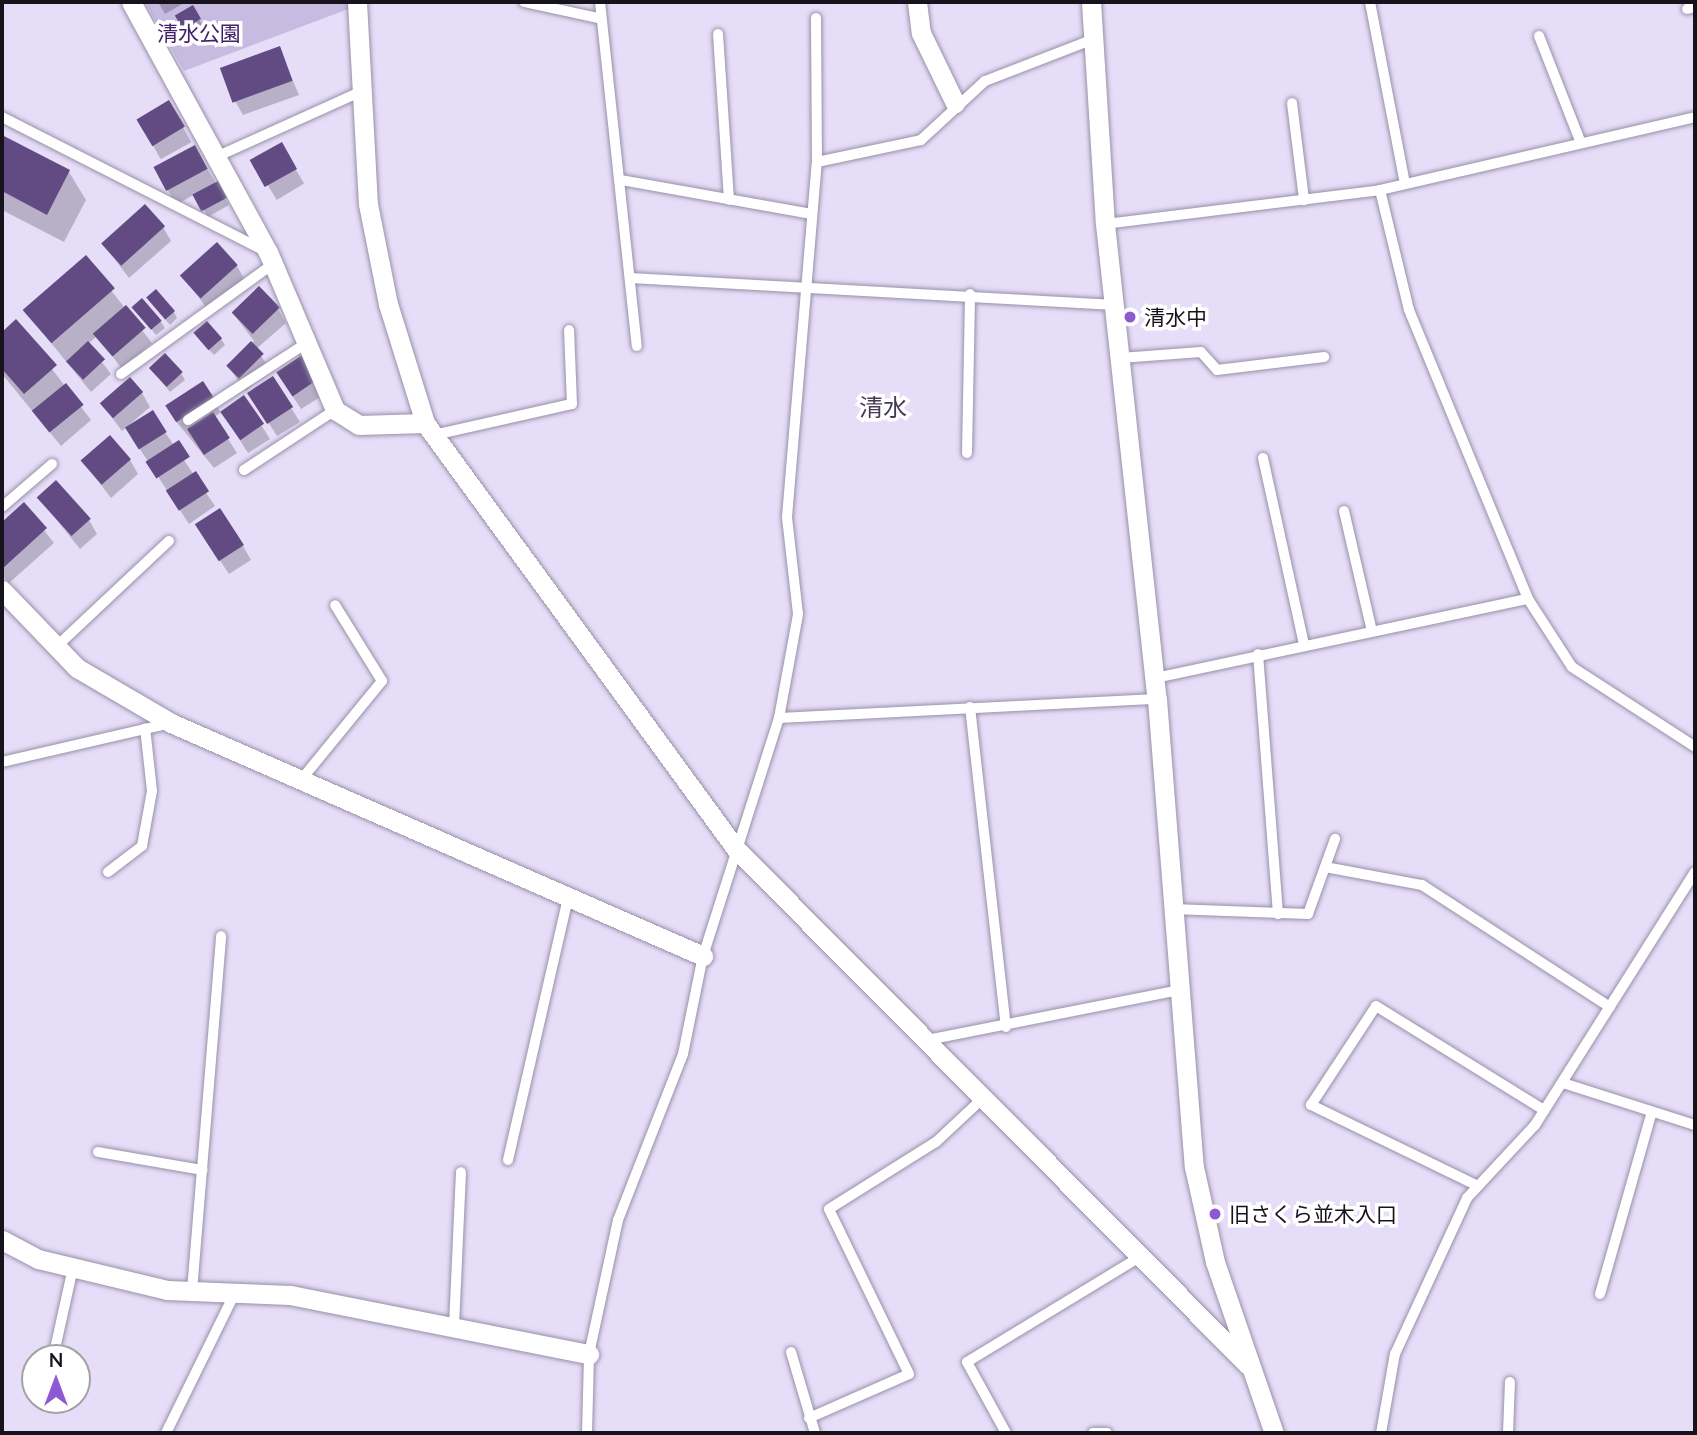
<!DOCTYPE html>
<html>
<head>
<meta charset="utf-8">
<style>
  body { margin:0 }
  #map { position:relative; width:1697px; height:1435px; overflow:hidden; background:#e6ddf8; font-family:Lato,"Noto Sans JP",sans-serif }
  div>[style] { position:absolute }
  .green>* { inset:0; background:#c8bbe2 }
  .shadow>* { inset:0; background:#0003; transform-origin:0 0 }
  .building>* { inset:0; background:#614b82; transform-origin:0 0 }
  .roads { filter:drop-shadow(0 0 2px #9890a8) drop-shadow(0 0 2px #9890a8) }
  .service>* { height:10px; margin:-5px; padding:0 5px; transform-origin:5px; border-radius:5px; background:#fff }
  .minor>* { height:19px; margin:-9.5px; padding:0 9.5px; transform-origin:9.5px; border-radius:9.5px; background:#fff }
  .dots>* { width:19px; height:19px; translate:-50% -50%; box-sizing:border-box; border:4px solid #fff; border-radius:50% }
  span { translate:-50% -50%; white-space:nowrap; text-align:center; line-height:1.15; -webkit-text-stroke:7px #fff; paint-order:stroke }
  .park-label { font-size:21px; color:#412068 }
  .poi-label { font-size:21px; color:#16131c }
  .left { translate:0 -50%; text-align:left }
  .quarter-label { font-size:24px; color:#443c52 }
  .frame { position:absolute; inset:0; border:4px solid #16131c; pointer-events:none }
  .north { position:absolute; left:21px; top:1344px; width:70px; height:70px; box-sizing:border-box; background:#fff; border:2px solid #a2a1a4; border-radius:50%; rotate:0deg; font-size:19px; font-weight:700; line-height:28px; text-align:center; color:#16131c }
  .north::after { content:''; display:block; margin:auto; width:24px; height:32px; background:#8e5ad2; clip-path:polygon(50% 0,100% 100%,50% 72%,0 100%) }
</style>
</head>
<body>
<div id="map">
  <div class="green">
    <i style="clip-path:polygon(145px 2px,351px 2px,351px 8px,184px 71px)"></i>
  </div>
  <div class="shadow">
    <i style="clip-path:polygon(158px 2px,186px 2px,165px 14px)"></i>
    <i style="left:192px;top:7px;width:22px;height:17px;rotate:60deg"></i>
    <i style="clip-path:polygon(279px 48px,299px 95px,243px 115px,235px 101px)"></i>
    <i style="left:169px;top:102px;width:46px;height:35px;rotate:61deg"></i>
    <i style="clip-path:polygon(2px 137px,69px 172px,86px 200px,64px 242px,2px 210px)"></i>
    <i style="left:281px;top:145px;width:45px;height:32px;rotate:59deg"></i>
    <i style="clip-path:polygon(194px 147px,229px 205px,208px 217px,195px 194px,176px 205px,156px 168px)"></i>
    <i style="clip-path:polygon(163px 227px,171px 241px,129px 278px,103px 244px)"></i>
    <i style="clip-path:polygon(86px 258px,152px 343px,122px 369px,97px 336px,88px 344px,111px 374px,91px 392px,25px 311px)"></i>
    <i style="clip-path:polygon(237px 266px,245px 280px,209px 311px,182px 275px)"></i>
    <i style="clip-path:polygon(152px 304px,174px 312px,177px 318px,170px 325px)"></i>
    <i style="clip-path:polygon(134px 308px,161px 322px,165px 328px,156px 335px)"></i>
    <i style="clip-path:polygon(278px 309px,286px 323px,256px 349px,270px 369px,246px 391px,227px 365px,254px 341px,232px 312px)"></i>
    <i style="clip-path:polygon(16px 322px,91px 420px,61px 446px,2px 374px,2px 334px)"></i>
    <i style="clip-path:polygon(199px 339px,221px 339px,225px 345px,214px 355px)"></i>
    <i style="clip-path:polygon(302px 357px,325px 394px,301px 409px,286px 386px)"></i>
    <i style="clip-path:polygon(151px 368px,181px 373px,185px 380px,170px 392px)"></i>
    <i style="clip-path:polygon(272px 378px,300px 422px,277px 436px,258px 406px)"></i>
    <i style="clip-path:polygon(142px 393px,150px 407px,122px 431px,102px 404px)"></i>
    <i style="clip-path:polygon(244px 398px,270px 439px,248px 453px,222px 412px,214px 417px,237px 453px,214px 468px,175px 420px,213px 399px,221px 413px)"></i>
    <i style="clip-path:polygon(152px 413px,215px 506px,189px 524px,136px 443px)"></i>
    <i style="clip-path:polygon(130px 460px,138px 474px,111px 498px,83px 461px)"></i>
    <i style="clip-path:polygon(39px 498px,89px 520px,97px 534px,80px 549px)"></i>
    <i style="clip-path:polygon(24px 505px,54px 543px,9px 583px,2px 575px,2px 525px)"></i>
    <i style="clip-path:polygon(205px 538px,243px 546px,251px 560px,229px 574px)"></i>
  </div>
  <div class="building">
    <i style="left:193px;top:5px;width:16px;height:21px;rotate:60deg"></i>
    <i style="left:280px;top:46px;width:37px;height:64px;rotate:70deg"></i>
    <i style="left:169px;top:100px;width:31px;height:38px;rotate:59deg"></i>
    <i style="clip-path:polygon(2px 135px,70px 170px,47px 215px,2px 191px)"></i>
    <i style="left:282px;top:142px;width:31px;height:37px;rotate:61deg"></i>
    <i style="left:195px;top:145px;width:27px;height:47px;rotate:62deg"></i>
    <i style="left:218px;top:181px;width:19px;height:29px;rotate:62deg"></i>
    <i style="left:145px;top:204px;width:30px;height:59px;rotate:48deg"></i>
    <i style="left:217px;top:242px;width:31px;height:50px;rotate:48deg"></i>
    <i style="left:86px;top:255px;width:44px;height:84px;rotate:49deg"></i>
    <i style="left:259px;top:286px;width:30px;height:38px;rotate:46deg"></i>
    <i style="left:156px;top:289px;width:29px;height:13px;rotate:49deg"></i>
    <i style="left:142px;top:298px;width:30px;height:14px;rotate:49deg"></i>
    <i style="left:126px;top:305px;width:30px;height:44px;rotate:49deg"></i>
    <i style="clip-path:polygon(16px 319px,57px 365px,24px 394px,2px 369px,2px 332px)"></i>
    <i style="left:207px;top:321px;width:23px;height:18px;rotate:49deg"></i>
    <i style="left:88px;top:341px;width:25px;height:30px;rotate:47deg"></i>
    <i style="left:251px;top:341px;width:18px;height:35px;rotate:45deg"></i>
    <i style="left:165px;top:353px;width:26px;height:22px;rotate:47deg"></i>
    <i style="left:302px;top:355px;width:29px;height:31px;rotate:56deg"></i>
    <i style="left:273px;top:376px;width:37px;height:31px;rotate:57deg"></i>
    <i style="left:130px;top:377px;width:20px;height:40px;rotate:49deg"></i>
    <i style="left:203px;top:381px;width:20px;height:45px;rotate:57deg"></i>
    <i style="left:66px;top:383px;width:28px;height:44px;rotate:51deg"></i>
    <i style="left:244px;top:395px;width:35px;height:29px;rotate:55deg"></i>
    <i style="left:153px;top:410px;width:26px;height:33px;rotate:58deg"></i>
    <i style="left:213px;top:412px;width:31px;height:31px;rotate:57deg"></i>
    <i style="left:110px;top:435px;width:32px;height:39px;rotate:49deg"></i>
    <i style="left:179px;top:440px;width:20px;height:40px;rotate:57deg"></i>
    <i style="left:196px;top:471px;width:24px;height:36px;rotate:57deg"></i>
    <i style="left:56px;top:480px;width:52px;height:26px;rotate:48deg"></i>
    <i style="clip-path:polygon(24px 502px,47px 528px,2px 569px,2px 522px)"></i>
    <i style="left:220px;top:508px;width:44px;height:30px;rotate:57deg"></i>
  </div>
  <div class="roads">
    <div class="service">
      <i style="left:524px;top:2px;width:76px;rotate:12.2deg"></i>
      <i style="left:600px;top:2px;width:346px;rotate:83.9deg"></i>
      <i style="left:1370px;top:2px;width:184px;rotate:79.1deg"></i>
      <i style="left:1687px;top:9px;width:8px;rotate:-14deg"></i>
      <i style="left:718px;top:34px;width:166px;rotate:86.2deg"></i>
      <i style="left:1539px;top:36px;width:115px;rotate:68.6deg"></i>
      <i style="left:1292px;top:103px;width:98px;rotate:82.9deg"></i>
      <i style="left:2px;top:117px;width:293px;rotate:27deg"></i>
      <i style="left:216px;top:157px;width:156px;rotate:-24.3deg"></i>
      <i style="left:817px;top:162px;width:106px;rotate:-11.9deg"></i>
      <i style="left:921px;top:140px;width:87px;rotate:-42.7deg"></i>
      <i style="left:985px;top:81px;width:114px;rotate:-21.1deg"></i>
      <i style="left:621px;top:180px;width:193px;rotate:10.1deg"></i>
      <i style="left:1380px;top:190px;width:123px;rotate:76.4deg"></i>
      <i style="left:1409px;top:310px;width:313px;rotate:67.6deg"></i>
      <i style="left:1528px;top:599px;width:81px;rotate:57.1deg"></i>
      <i style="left:1572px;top:667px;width:147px;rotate:33deg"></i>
      <i style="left:1105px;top:224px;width:277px;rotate:-7deg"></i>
      <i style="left:1380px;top:190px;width:323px;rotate:-13deg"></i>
      <i style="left:631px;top:278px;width:484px;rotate:3.2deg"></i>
      <i style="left:1120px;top:358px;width:81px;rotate:-4.2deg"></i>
      <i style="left:1201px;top:352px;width:24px;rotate:48deg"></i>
      <i style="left:1217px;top:370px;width:108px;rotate:-6.9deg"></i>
      <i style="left:121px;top:374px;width:188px;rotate:-35.9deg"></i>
      <i style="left:188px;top:420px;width:143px;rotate:-33deg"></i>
      <i style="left:434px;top:435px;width:141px;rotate:-12.7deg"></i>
      <i style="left:572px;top:404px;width:74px;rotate:-92.3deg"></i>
      <i style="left:967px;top:453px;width:159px;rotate:-88.9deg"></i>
      <i style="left:1263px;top:458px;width:191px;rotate:77.6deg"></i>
      <i style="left:244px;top:470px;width:109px;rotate:-33.4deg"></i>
      <i style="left:2px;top:507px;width:66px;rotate:-40.7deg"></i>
      <i style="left:1344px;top:511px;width:123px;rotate:76.9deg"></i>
      <i style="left:56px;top:647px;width:155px;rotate:-43.2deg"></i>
      <i style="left:1258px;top:654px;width:261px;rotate:85.6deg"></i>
      <i style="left:1155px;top:678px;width:381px;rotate:-12deg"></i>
      <i style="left:970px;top:707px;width:322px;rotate:83.6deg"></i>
      <i style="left:779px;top:718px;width:378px;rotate:-2.9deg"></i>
      <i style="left:2px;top:762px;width:169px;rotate:-13deg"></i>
      <i style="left:301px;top:780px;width:128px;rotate:-50.7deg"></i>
      <i style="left:382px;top:681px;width:89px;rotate:-121.7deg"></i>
      <i style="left:1325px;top:867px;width:99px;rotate:10.5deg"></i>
      <i style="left:1422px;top:885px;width:224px;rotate:33deg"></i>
      <i style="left:108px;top:872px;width:43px;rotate:-37.4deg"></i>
      <i style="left:142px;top:846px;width:56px;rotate:-79.7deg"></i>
      <i style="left:152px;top:791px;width:63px;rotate:-96.3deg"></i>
      <i style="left:1173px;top:909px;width:135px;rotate:2.1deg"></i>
      <i style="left:1308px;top:914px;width:80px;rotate:-70.2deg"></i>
      <i style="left:927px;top:1040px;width:257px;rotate:-11.2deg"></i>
      <i style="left:1563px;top:1083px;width:139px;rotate:17.7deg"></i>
      <i style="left:98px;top:1152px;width:106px;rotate:9.8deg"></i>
      <i style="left:508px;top:1160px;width:270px;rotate:-77.1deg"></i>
      <i style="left:1478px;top:1186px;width:186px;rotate:-154.1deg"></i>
      <i style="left:1311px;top:1105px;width:118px;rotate:-56.7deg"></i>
      <i style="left:1376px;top:1006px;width:198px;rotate:31.8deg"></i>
      <i style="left:192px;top:1291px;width:356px;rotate:-85.3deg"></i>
      <i style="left:1600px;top:1294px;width:189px;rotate:-74.1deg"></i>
      <i style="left:454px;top:1326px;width:154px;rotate:-87.4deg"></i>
      <i style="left:791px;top:1352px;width:84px;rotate:73.5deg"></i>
      <i style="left:53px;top:1358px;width:92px;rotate:-77.5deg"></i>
      <i style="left:44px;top:1401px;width:1px;rotate:-90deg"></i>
      <i style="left:809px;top:1418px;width:109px;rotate:-23.7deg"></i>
      <i style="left:909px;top:1374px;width:183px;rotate:-115.9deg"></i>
      <i style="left:829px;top:1209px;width:126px;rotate:-32.1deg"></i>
      <i style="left:936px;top:1142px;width:64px;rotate:-43.1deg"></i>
      <i style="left:166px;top:1433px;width:156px;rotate:-63.8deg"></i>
      <i style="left:587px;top:1433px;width:79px;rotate:-88.5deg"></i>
      <i style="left:589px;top:1354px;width:137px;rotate:-77.8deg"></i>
      <i style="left:618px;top:1220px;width:178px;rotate:-68.6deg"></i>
      <i style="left:683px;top:1054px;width:100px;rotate:-78.5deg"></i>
      <i style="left:703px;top:956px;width:250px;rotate:-72.3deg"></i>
      <i style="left:779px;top:718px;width:106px;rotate:-79.6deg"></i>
      <i style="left:798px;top:614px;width:98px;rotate:-96.5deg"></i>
      <i style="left:787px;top:517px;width:356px;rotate:-85.2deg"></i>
      <i style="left:817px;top:162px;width:144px;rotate:-90.4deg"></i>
      <i style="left:1006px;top:1433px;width:81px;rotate:-118.8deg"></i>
      <i style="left:967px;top:1362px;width:204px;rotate:-31.3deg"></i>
      <i style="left:1093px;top:1433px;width:14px"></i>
      <i style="left:1381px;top:1433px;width:80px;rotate:-80deg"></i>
      <i style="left:1395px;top:1354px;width:172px;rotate:-65.2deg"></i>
      <i style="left:1467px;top:1198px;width:100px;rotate:-47deg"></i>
      <i style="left:1535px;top:1125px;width:299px;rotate:-57.7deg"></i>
      <i style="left:1508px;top:1433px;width:51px;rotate:-87.8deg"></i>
    </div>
    <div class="minor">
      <i style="left:131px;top:2px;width:285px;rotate:61.3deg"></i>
      <i style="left:268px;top:252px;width:172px;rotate:67deg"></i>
      <i style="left:335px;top:410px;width:28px;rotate:32deg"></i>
      <i style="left:359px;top:425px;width:66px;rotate:-1.7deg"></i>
      <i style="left:357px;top:2px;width:202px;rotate:86.9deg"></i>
      <i style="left:368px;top:204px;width:102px;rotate:78.7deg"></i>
      <i style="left:388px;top:304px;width:125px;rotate:72.7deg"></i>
      <i style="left:425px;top:423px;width:527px;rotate:53.87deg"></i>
      <i style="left:736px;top:849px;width:727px;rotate:45.22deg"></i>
      <i style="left:917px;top:2px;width:31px;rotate:83deg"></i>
      <i style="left:921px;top:33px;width:78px;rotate:64.1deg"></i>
      <i style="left:1091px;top:2px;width:222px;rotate:86.4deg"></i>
      <i style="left:1105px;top:224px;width:478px;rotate:83.8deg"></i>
      <i style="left:1157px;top:699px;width:469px;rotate:85.5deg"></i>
      <i style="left:1194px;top:1167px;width:97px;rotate:77.5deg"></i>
      <i style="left:1215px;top:1262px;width:181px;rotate:71deg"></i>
      <i style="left:2px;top:590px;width:108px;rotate:46.1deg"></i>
      <i style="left:77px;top:668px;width:109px;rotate:30.3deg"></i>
      <i style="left:171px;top:723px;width:581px;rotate:23.65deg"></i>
      <i style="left:2px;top:1240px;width:41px;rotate:27.8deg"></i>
      <i style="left:38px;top:1259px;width:133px;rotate:13.5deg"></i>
      <i style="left:167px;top:1290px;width:123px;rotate:2.3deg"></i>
      <i style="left:290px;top:1295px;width:305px;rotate:11.2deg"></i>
    </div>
  </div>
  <div class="dots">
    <i style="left:1130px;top:317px;background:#8e5ad2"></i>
    <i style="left:1215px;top:1214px;background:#8e5ad2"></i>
  </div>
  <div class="park-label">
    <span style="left:199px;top:33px">清水公園</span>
  </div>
  <div class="poi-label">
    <span class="left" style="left:1144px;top:317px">清水中</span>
    <span class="left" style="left:1229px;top:1214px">旧さくら並木入口</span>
  </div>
  <div class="quarter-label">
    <span style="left:883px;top:407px">清水</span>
  </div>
  <div class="frame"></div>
  <div class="north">N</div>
</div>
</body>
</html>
